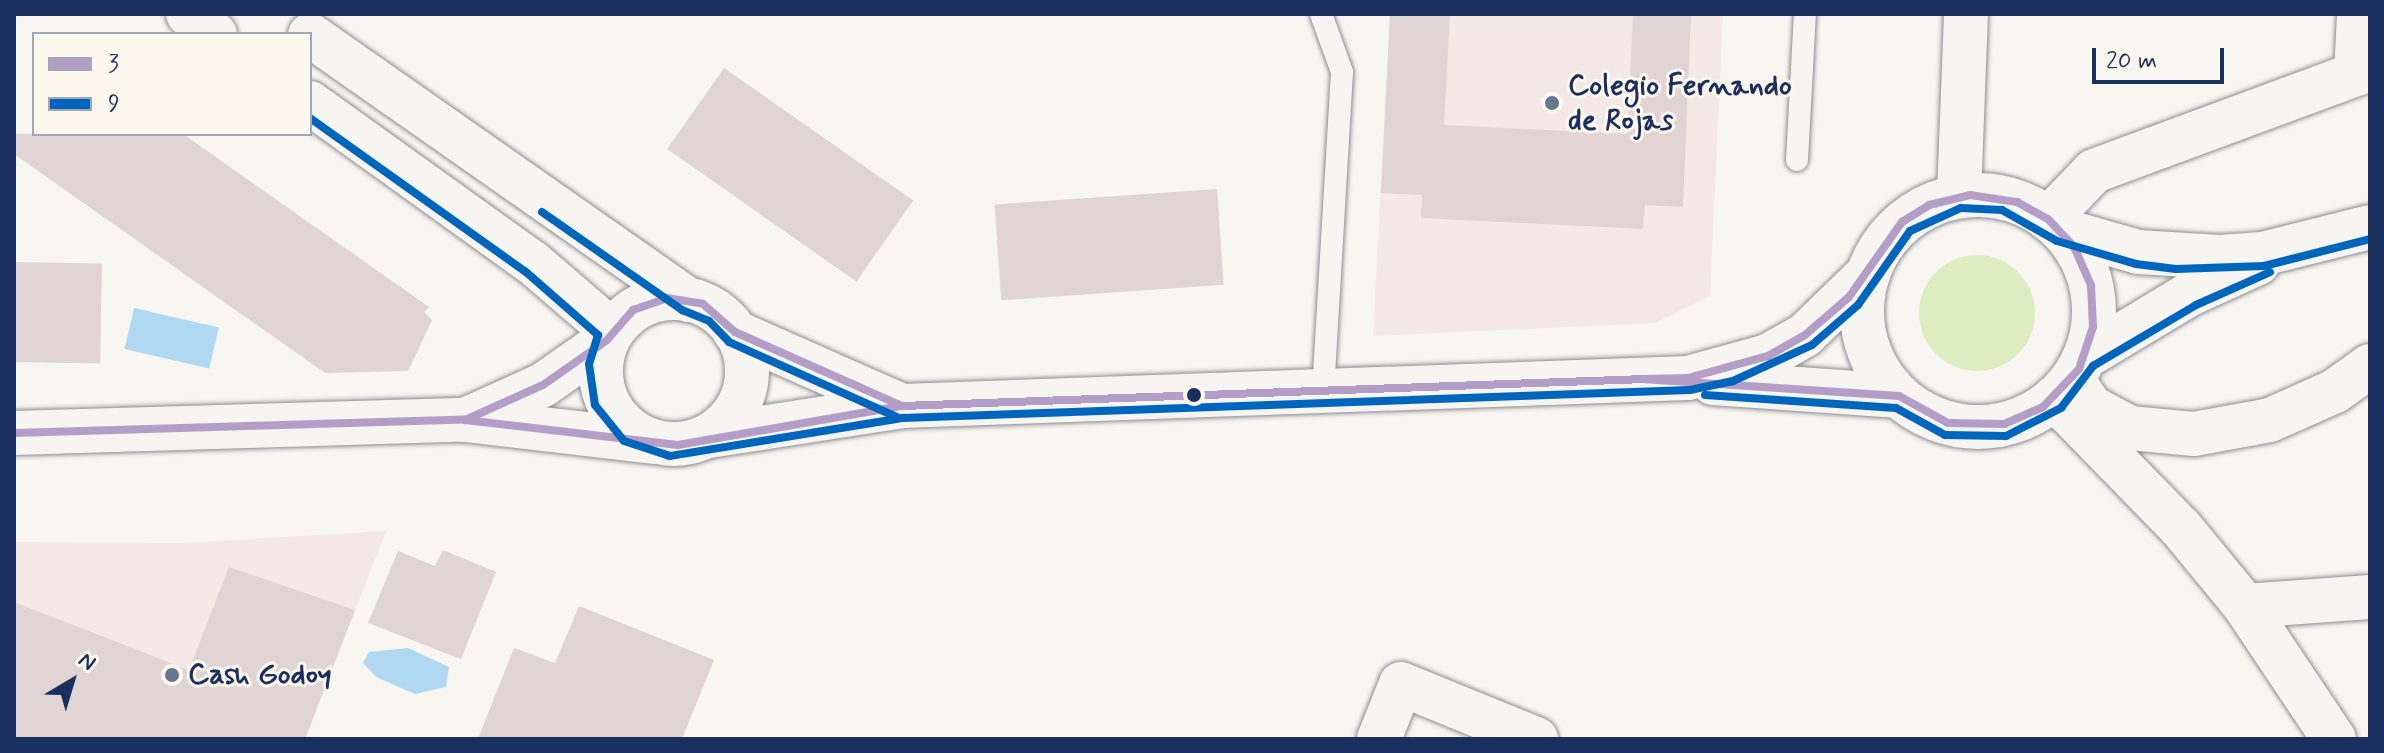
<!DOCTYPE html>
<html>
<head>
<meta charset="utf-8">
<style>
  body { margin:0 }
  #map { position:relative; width:2384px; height:753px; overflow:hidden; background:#f8f6f0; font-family:Mynerve,sans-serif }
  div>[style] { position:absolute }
  .built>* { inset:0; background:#f5e9e5 }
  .green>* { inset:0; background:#dcedc2 }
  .round { border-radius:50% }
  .water>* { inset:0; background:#b0d8f1; transform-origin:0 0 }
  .building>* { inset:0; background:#e0d4d4; transform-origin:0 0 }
  .roads { filter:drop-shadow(0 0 2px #8b8e94) drop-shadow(0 0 2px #8b8e94) }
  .lane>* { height:22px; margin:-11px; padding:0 11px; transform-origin:11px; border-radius:11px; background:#f6f5f1 }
  .street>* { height:44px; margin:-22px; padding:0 22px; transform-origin:22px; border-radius:22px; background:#f6f5f1 }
  .secondary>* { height:44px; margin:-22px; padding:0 22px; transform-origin:22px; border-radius:22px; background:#f6f5f1 }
  .secondary>.ring { margin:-22px; padding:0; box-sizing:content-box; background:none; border:44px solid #f6f5f1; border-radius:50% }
  .primary>* { height:44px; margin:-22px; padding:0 22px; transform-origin:22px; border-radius:22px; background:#f6f5f1 }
  .primary>.ring { margin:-22px; padding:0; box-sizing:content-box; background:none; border:44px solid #f6f5f1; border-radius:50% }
  .bus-1>* { height:8px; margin:-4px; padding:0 4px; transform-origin:4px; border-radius:4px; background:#b49ec8 }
  .bus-2>* { height:8px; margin:-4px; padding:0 4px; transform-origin:4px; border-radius:4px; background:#0065bd }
  .dots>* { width:22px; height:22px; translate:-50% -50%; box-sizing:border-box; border:4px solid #fbf7ec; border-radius:50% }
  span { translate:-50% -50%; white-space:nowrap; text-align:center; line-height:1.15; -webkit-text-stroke:6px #fbf7ec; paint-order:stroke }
  .poi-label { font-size:30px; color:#1b2f5e; font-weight:700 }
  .left { translate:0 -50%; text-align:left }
  .frame { position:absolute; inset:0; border:16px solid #1b2f5e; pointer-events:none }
  .legend { position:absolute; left:32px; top:32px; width:280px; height:104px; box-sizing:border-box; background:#fbf7ec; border:2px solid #a1a7b3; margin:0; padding:10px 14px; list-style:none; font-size:24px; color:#1b2f5e }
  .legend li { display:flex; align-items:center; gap:16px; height:40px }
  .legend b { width:40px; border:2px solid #a1a7b3 }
  .north { position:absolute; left:32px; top:641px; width:80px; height:80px; -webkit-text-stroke:6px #fbf7ec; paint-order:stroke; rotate:38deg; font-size:22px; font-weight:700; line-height:32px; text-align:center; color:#1b2f5e }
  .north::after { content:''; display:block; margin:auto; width:28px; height:36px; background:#1b2f5e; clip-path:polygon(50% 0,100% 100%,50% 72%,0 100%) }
  .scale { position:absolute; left:2092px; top:48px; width:132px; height:36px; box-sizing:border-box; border:4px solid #1b2f5e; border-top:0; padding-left:10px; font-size:24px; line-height:28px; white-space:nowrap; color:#1b2f5e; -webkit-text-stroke:6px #fbf7ec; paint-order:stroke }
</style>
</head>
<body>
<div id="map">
  <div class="built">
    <i style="clip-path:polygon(1390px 14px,1723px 14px,1710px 296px,1655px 323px,1373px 336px)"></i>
    <i style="clip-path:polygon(386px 531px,305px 739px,14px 739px,14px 542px,183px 543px)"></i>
  </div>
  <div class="green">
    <i class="round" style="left:1919px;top:255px;width:116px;height:116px"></i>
  </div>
  <div class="water">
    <i style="left:134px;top:308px;width:87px;height:42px;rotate:13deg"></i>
    <i style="clip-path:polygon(408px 648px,449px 667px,446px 687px,415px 694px,376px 677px,363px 663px,369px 652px)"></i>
  </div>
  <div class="building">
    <i style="clip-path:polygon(1390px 14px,1450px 14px,1444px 125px,1627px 134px,1633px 14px,1691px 14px,1683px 207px,1645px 205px,1643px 229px,1421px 218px,1422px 195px,1381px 193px)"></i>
    <i style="left:724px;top:68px;width:231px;height:99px;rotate:35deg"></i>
    <i style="clip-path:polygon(14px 134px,183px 134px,429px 307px,424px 312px,432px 320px,408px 371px,325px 373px,14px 154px)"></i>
    <i style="left:1217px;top:189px;width:96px;height:223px;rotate:86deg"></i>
    <i style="left:14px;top:262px;width:88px;height:100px;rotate:1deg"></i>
    <i style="clip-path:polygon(443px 550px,496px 572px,461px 659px,368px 623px,398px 551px,435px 566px)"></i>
    <i style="clip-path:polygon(229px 567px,355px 610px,305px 739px,14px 739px,14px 602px,189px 670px)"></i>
    <i style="clip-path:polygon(579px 606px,714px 660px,682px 739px,478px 739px,514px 648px,555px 663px)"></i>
  </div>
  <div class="roads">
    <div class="lane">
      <i style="left:1321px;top:14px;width:62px;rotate:70.1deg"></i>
      <i style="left:1342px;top:72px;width:318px;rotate:93.4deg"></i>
      <i style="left:1797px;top:160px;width:146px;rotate:-86.9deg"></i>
    </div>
    <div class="street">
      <i style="left:2356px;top:74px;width:60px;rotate:-87.1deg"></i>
      <i style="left:1959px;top:196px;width:182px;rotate:-87.8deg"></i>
      <i style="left:2048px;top:219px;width:66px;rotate:-46.2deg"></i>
      <i style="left:2094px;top:171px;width:294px;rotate:-20.3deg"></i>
      <i style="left:2078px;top:388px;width:23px;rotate:56deg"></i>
      <i style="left:2091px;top:407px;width:44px;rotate:28.3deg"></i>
      <i style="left:2130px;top:428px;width:64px;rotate:5.4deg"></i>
      <i style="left:2194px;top:434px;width:77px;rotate:-10.4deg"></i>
      <i style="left:2270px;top:420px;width:71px;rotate:-24deg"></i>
      <i style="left:2335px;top:391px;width:43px;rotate:-35.5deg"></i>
      <i style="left:2054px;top:398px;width:182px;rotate:45.7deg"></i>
      <i style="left:2181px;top:528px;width:101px;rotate:50.6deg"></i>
      <i style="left:2245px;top:606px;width:160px;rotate:56.2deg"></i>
      <i style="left:2245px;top:606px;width:125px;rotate:-4.1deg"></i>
    </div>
    <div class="secondary">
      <i class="ring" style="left:1862px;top:195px;width:188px;height:188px"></i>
      <i style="left:2061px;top:230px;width:80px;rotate:15.9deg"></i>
      <i style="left:2138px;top:252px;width:82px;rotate:3.5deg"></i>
      <i style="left:2220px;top:257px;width:42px;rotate:-4.1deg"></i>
      <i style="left:2262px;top:254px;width:111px;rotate:-14deg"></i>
      <i style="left:735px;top:332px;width:183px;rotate:23.9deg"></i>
      <i style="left:2085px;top:357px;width:122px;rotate:-31deg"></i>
      <i style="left:2190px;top:294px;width:75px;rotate:-24.5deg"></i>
      <i style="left:1713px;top:383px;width:186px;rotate:4deg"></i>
      <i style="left:465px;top:420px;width:85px;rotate:-24.2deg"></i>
      <i style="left:543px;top:385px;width:78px;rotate:-35.1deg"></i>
      <i style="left:14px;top:433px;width:451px;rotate:-1.7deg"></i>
      <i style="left:465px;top:420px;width:190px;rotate:6.6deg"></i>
      <i style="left:709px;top:436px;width:195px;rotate:-8.8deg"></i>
      <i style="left:902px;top:406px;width:786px;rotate:-2.04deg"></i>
      <i style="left:1688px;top:378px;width:83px;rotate:-15.4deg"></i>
      <i style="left:1768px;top:356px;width:43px;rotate:-29.6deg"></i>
      <i style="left:1805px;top:335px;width:88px;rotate:-44.1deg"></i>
      <i style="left:1379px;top:739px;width:59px;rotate:-68.2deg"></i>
      <i style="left:1401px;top:684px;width:146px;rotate:22.2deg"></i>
    </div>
    <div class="primary">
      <i style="left:188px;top:14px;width:34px;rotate:37deg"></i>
      <i style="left:310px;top:35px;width:462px;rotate:35deg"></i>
      <i style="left:310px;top:103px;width:274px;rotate:35.7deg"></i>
      <i style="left:533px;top:263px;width:104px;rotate:40.7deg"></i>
      <i class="ring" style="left:601px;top:298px;width:102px;height:102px"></i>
    </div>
  </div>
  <div class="bus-1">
    <i style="left:1970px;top:195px;width:48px;rotate:8.5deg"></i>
    <i style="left:2017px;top:202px;width:35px;rotate:29deg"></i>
    <i style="left:2048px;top:219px;width:38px;rotate:47deg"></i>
    <i style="left:2074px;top:247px;width:42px;rotate:65.9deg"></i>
    <i style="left:2091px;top:285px;width:42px;rotate:87.3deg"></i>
    <i style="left:2093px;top:327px;width:44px;rotate:108.4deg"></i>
    <i style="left:2079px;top:369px;width:52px;rotate:133.5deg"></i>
    <i style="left:2043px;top:407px;width:43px;rotate:156.4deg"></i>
    <i style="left:2004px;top:424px;width:56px;rotate:-179deg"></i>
    <i style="left:1948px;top:423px;width:56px;rotate:-151.1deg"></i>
    <i style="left:1899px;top:396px;width:254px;rotate:-176.2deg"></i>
    <i style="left:1646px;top:379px;width:42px;rotate:-1.4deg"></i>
    <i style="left:1688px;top:378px;width:83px;rotate:-15.4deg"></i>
    <i style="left:1768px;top:356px;width:43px;rotate:-29.6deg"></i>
    <i style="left:1805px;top:335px;width:58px;rotate:-40.8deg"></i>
    <i style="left:1849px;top:297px;width:92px;rotate:-54.8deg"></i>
    <i style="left:1902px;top:222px;width:32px;rotate:-32deg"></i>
    <i style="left:1929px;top:205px;width:42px;rotate:-13.7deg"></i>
    <i style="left:465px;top:420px;width:85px;rotate:-24.2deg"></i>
    <i style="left:543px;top:385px;width:78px;rotate:-35.1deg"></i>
    <i style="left:607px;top:340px;width:40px;rotate:-49deg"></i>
    <i style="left:633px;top:310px;width:36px;rotate:-19deg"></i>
    <i style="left:667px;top:298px;width:36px;rotate:9deg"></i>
    <i style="left:703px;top:304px;width:43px;rotate:41.2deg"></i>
    <i style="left:735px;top:332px;width:183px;rotate:23.9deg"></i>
    <i style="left:14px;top:433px;width:451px;rotate:-1.7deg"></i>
    <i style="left:465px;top:420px;width:214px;rotate:6.7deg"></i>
    <i style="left:678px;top:445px;width:227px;rotate:-9.9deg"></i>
    <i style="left:902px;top:406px;width:744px;rotate:-2.08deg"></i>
  </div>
  <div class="bus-2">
    <i style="left:310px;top:118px;width:265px;rotate:35.5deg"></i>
    <i style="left:526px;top:272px;width:96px;rotate:41.2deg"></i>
    <i style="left:598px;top:335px;width:30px;rotate:107deg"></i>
    <i style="left:589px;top:364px;width:41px;rotate:81.7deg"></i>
    <i style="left:595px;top:405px;width:46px;rotate:51.1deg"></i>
    <i style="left:624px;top:441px;width:48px;rotate:18.1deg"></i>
    <i style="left:670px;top:456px;width:236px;rotate:-9.3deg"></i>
    <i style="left:903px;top:418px;width:787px;rotate:-2.04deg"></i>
    <i style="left:1690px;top:390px;width:44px;rotate:-11.8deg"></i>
    <i style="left:1733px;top:381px;width:87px;rotate:-24.5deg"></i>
    <i style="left:1812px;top:345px;width:61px;rotate:-41deg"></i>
    <i style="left:1858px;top:305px;width:90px;rotate:-54.9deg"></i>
    <i style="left:1910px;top:231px;width:56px;rotate:-24.3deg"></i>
    <i style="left:1961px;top:208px;width:41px;rotate:2.8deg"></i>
    <i style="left:2002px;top:210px;width:63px;rotate:29.4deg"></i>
    <i style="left:2057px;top:241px;width:82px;rotate:16.2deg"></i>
    <i style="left:2136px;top:264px;width:40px;rotate:7.1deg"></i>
    <i style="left:2176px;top:269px;width:88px;rotate:-2deg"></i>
    <i style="left:2264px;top:266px;width:109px;rotate:-14.3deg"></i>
    <i style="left:542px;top:212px;width:171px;rotate:35deg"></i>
    <i style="left:682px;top:310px;width:29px;rotate:22deg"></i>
    <i style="left:709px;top:321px;width:29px;rotate:46deg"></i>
    <i style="left:729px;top:342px;width:184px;rotate:24.1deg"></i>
    <i style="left:1705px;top:395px;width:191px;rotate:3.9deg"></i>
    <i style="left:1896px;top:408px;width:56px;rotate:28.9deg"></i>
    <i style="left:1945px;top:435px;width:61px;rotate:0.9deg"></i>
    <i style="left:2006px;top:436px;width:62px;rotate:-27deg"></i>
    <i style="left:2061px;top:408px;width:53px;rotate:-52.7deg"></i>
    <i style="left:2093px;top:366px;width:120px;rotate:-30.6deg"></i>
    <i style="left:2196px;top:305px;width:81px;rotate:-24deg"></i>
  </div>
  <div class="dots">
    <i style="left:1552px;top:103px;background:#687591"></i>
    <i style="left:1194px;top:395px;background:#1b2f5e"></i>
    <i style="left:172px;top:675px;background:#687591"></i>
  </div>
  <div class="poi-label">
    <span class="left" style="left:1568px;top:103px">Colegio Fernando<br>de Rojas</span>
    <span class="left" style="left:188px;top:675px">Cash Godoy</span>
  </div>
  <div class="frame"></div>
  <ul class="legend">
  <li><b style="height:10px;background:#b49ec8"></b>3</li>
  <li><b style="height:10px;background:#0065bd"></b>9</li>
  </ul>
  <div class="north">N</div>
  <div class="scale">20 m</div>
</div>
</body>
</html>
